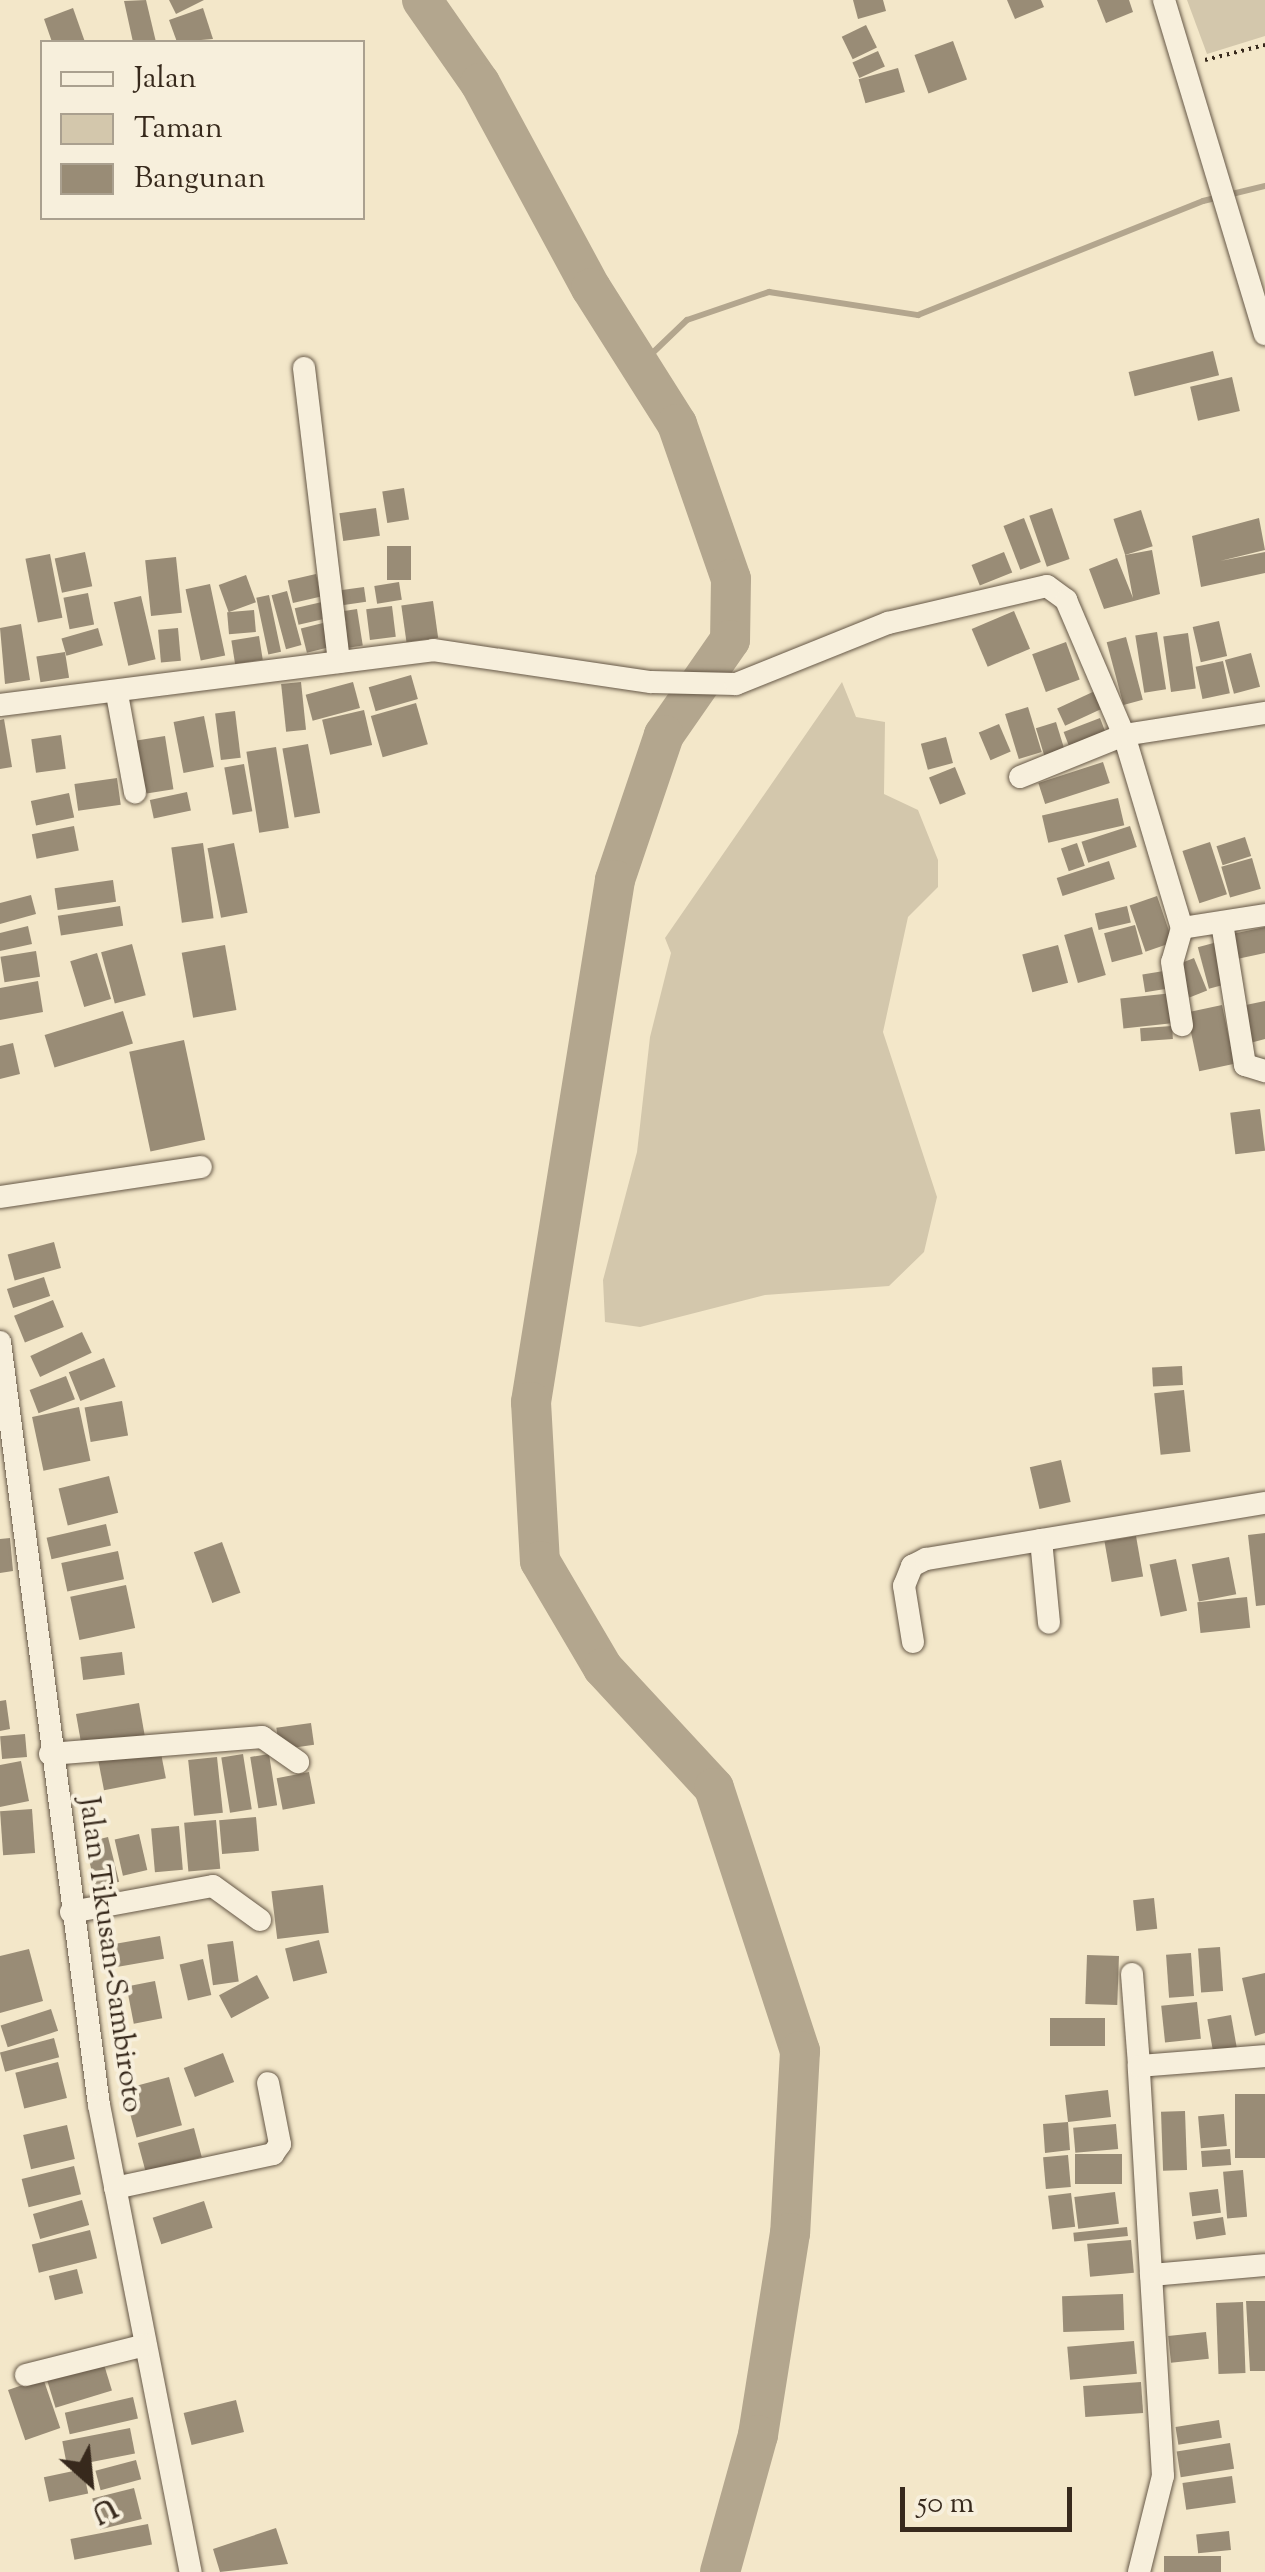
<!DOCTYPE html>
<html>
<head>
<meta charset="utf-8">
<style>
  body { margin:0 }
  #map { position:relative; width:1265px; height:2572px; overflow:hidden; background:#f3e7c9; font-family:"Sorts Mill Goudy",serif }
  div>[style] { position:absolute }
  .green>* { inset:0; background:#d3c7ac }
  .stream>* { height:6px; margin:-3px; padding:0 3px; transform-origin:3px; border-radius:3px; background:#b3a68e }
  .river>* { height:40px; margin:-20px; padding:0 20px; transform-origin:20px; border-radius:20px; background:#b3a68e }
  .building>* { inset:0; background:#998c76; transform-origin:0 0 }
  .path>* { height:4px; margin-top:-2px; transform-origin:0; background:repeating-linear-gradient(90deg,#37291c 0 2.5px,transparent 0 7.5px) }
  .roads { filter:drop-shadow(0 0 2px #665847) drop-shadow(0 0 2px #665847) }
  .minor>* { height:22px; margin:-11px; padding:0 11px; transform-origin:11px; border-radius:11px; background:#f7efdc }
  span { translate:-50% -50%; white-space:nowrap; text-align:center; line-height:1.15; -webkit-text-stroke:8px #f7efdc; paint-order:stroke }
  .street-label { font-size:30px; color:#37291c }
  .legend { position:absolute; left:40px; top:40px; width:325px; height:180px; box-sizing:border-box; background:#f7efdc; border:2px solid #aaa08f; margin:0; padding:12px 18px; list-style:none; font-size:30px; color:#37291c }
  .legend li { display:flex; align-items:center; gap:20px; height:50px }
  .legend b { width:50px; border:2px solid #aaa08f }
  .north { position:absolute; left:40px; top:2432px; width:100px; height:100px; -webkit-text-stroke:8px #f7efdc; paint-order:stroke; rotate:153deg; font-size:28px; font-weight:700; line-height:40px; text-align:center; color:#37291c }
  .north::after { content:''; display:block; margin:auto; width:35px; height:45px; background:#37291c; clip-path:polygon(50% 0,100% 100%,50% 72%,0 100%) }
  .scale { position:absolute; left:900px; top:2487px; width:172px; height:45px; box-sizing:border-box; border:5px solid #37291c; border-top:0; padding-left:12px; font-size:30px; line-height:35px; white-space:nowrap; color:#37291c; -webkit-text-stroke:8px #f7efdc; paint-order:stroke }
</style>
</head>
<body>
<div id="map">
  <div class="green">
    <i style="clip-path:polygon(1187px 0,1265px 0,1265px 36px,1207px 54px)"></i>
    <i style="clip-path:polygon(842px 682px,856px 717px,885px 722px,884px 794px,918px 810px,938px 860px,938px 887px,908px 917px,883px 1032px,937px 1197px,924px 1252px,889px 1286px,765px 1295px,640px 1327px,605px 1322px,603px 1280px,637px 1152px,650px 1037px,671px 953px,665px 938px)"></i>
  </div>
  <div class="stream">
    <i style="left:640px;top:365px;width:65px;rotate:-43.8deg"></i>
    <i style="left:687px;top:320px;width:87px;rotate:-18.9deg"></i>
    <i style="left:769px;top:292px;width:151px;rotate:8.8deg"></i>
    <i style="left:918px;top:315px;width:307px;rotate:-21.8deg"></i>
    <i style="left:1203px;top:201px;width:64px;rotate:-13.6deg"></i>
  </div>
  <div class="river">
    <i style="left:422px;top:0;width:101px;rotate:55.1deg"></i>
    <i style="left:480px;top:83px;width:233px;rotate:61.6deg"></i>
    <i style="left:591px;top:288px;width:161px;rotate:57.7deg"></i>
    <i style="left:677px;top:424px;width:164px;rotate:70.8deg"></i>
    <i style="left:731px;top:579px;width:61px;rotate:90.9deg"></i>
    <i style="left:730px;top:640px;width:116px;rotate:124.8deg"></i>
    <i style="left:664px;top:735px;width:153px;rotate:108.7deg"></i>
    <i style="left:615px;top:880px;width:529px;rotate:99.14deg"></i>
    <i style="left:531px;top:1402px;width:159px;rotate:86.8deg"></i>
    <i style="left:540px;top:1561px;width:124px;rotate:59.5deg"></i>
    <i style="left:603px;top:1668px;width:163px;rotate:47.2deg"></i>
    <i style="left:714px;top:1788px;width:277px;rotate:71.9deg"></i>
    <i style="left:800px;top:2051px;width:182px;rotate:93.1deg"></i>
    <i style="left:790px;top:2233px;width:205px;rotate:99deg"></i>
    <i style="left:758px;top:2435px;width:142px;rotate:105.5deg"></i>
  </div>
  <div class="building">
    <i style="clip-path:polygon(146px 0,156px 42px,133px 42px,124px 1px)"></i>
    <i style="clip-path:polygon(169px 0,204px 0,176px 14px)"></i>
    <i style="clip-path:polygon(853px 0,883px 0,886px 11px,858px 19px)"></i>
    <i style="clip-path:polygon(1007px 0,1041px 0,1044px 7px,1015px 19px)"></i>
    <i style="clip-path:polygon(1097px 0,1129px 0,1133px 12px,1106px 23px)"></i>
    <i style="clip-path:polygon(73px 8px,85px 42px,52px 42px,44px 19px)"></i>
    <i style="clip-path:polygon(203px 8px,213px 39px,177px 42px,169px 20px)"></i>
    <i style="left:866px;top:25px;width:25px;height:27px;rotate:64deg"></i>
    <i style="left:953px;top:41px;width:41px;height:41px;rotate:70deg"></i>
    <i style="left:878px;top:51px;width:17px;height:28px;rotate:66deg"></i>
    <i style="left:898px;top:68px;width:25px;height:41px;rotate:74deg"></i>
    <i style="left:1213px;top:351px;width:25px;height:87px;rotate:76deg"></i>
    <i style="left:1232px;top:377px;width:35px;height:43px;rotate:77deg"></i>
    <i style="left:404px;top:488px;width:32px;height:22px;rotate:81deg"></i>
    <i style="left:376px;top:508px;width:28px;height:37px;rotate:82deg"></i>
    <i style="left:1052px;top:508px;width:54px;height:24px;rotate:71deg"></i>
    <i style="left:1141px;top:510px;width:38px;height:29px;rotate:72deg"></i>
    <i style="left:1024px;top:518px;width:47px;height:22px;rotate:69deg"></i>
    <i style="clip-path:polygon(1259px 518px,1265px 550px,1220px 561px,1265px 552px,1265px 573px,1201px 587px,1192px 536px)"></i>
    <i style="left:411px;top:546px;width:34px;height:24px;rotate:90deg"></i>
    <i style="clip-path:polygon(1152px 550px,1160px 594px,1104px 609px,1089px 569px,1117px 558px,1133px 598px,1125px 555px)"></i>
    <i style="left:85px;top:552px;width:35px;height:31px;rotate:78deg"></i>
    <i style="left:1004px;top:552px;width:22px;height:35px;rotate:68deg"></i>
    <i style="left:50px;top:554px;width:65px;height:25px;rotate:79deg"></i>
    <i style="left:176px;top:557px;width:56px;height:31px;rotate:84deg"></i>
    <i style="left:316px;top:574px;width:23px;height:29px;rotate:77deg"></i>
    <i style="left:246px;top:575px;width:29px;height:29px;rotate:70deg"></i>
    <i style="left:399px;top:582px;width:18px;height:25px;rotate:81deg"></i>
    <i style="left:210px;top:584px;width:73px;height:25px;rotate:78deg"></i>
    <i style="left:364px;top:587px;width:15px;height:24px;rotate:82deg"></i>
    <i style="left:287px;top:591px;width:56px;height:16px;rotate:75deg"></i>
    <i style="left:88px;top:593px;width:32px;height:25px;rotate:79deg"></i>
    <i style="left:269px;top:595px;width:58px;height:13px;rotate:78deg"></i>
    <i style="left:141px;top:596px;width:65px;height:28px;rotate:77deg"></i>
    <i style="left:433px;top:601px;width:37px;height:32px;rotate:82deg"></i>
    <i style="left:322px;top:602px;width:17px;height:28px;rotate:77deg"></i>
    <i style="left:392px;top:606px;width:31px;height:26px;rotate:83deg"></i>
    <i style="left:357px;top:609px;width:37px;height:21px;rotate:81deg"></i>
    <i style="left:254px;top:610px;width:22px;height:27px;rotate:85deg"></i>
    <i style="left:1014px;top:611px;width:41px;height:46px;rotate:67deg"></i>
    <i style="left:1219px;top:621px;width:36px;height:27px;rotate:77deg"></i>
    <i style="left:327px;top:622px;width:25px;height:27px;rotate:76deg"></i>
    <i style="clip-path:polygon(21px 624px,30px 680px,5px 684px,0 628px)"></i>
    <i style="left:98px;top:628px;width:18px;height:38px;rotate:74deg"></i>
    <i style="left:178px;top:628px;width:33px;height:20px;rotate:85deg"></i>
    <i style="left:1157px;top:632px;width:58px;height:22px;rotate:81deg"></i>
    <i style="left:1188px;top:633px;width:56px;height:25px;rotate:82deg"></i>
    <i style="left:259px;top:636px;width:24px;height:28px;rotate:81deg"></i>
    <i style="left:1126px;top:637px;width:65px;height:20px;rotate:75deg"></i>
    <i style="left:1066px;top:642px;width:40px;height:36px;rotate:70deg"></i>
    <i style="left:65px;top:652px;width:26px;height:29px;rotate:81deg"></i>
    <i style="left:1251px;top:653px;width:35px;height:27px;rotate:75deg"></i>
    <i style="left:1223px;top:661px;width:33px;height:28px;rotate:78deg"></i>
    <i style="left:411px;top:675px;width:25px;height:44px;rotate:74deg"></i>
    <i style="left:301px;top:682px;width:48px;height:20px;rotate:84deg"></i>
    <i style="left:353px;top:682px;width:27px;height:49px;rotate:75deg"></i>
    <i style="left:1097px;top:690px;width:19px;height:44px;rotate:65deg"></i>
    <i style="left:416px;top:703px;width:43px;height:47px;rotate:74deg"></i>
    <i style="left:1028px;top:707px;width:47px;height:24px;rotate:73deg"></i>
    <i style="left:364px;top:710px;width:36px;height:43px;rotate:77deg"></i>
    <i style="left:235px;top:711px;width:47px;height:20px;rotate:83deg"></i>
    <i style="left:204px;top:716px;width:52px;height:31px;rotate:79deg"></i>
    <i style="left:1100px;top:718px;width:22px;height:39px;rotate:69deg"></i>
    <i style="clip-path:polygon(4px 719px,12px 767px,0 769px,0 720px)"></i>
    <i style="left:1056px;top:722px;width:34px;height:21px;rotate:73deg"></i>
    <i style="left:999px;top:724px;width:30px;height:22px;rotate:67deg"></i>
    <i style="left:61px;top:735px;width:34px;height:30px;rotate:82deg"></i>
    <i style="left:165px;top:736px;width:54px;height:32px;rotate:81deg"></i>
    <i style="left:946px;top:737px;width:27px;height:26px;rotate:75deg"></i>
    <i style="left:308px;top:744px;width:70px;height:26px;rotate:80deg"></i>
    <i style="left:276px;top:747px;width:82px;height:30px;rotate:81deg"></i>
    <i style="left:1103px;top:762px;width:22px;height:68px;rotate:72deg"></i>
    <i style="left:244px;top:764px;width:48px;height:20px;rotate:80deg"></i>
    <i style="left:955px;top:767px;width:29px;height:28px;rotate:68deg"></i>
    <i style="left:117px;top:778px;width:27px;height:43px;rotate:82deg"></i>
    <i style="left:187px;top:792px;width:19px;height:38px;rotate:78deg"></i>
    <i style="left:69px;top:793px;width:25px;height:39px;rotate:78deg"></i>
    <i style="left:1118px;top:798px;width:28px;height:78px;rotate:77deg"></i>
    <i style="left:74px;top:826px;width:25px;height:43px;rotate:79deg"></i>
    <i style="left:1130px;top:826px;width:22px;height:51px;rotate:72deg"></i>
    <i style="left:1245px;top:837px;width:20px;height:30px;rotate:72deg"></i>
    <i style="left:1210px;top:842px;width:55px;height:29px;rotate:72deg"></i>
    <i style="left:203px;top:843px;width:76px;height:32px;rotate:82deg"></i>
    <i style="left:234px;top:843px;width:71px;height:27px;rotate:79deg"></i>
    <i style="left:1077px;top:843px;width:24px;height:17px;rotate:71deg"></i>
    <i style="left:1252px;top:858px;width:32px;height:32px;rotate:74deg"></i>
    <i style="left:1109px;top:861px;width:19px;height:55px;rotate:72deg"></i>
    <i style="left:113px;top:880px;width:22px;height:59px;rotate:82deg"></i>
    <i style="clip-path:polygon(31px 895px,36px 914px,0 924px,0 903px)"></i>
    <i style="left:1157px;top:896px;width:49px;height:29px;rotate:71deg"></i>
    <i style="left:120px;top:906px;width:20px;height:63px;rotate:81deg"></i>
    <i style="left:1127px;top:906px;width:17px;height:33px;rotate:77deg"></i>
    <i style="left:1135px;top:925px;width:30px;height:32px;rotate:75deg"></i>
    <i style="clip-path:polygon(28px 926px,32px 944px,0 951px,0 933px)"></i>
    <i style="left:1092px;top:927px;width:50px;height:29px;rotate:74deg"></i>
    <i style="clip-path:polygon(1265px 927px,1265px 953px,1237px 959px,1232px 934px)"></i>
    <i style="left:1221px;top:941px;width:43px;height:24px;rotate:75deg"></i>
    <i style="left:132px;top:944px;width:53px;height:32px;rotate:75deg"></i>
    <i style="left:225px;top:945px;width:66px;height:44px;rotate:80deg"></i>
    <i style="left:1058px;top:945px;width:39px;height:37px;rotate:75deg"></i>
    <i style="left:36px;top:951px;width:26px;height:36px;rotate:81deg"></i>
    <i style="left:97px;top:953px;width:48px;height:28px;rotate:73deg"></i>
    <i style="left:1194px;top:958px;width:35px;height:19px;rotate:68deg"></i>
    <i style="left:1170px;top:970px;width:18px;height:28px;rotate:81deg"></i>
    <i style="clip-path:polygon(38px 981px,43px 1012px,0 1020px,0 988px)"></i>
    <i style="left:1173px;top:993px;width:30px;height:53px;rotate:84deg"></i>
    <i style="clip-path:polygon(1265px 1001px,1265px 1039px,1250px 1043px,1241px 1006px)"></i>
    <i style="left:1222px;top:1005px;width:60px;height:36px;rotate:78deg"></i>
    <i style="left:123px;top:1011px;width:34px;height:82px;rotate:73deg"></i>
    <i style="left:1172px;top:1026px;width:13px;height:32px;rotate:86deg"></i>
    <i style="left:184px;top:1040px;width:102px;height:56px;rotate:78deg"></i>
    <i style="clip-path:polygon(13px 1043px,20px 1074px,0 1079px,0 1046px)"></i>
    <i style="left:1260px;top:1109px;width:42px;height:30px;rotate:83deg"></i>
    <i style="left:54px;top:1242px;width:27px;height:48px;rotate:75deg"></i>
    <i style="left:44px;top:1277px;width:20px;height:39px;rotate:72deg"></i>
    <i style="left:53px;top:1300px;width:29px;height:42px;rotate:68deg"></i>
    <i style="left:82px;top:1332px;width:23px;height:57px;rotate:65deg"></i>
    <i style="left:104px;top:1358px;width:31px;height:38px;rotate:68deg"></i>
    <i style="left:1182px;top:1366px;width:19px;height:30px;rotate:87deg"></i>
    <i style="left:66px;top:1376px;width:25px;height:39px;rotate:69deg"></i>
    <i style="left:1184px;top:1390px;width:62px;height:30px;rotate:84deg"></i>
    <i style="left:122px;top:1401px;width:35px;height:38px;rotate:80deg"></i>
    <i style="left:79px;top:1407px;width:55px;height:48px;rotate:78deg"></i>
    <i style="left:1061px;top:1460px;width:43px;height:32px;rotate:77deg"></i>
    <i style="left:109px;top:1476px;width:38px;height:52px;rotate:76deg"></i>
    <i style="left:106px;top:1524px;width:22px;height:61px;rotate:77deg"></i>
    <i style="clip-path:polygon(1265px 1533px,1265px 1605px,1256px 1606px,1248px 1535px)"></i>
    <i style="left:1136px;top:1536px;width:41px;height:32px;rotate:80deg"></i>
    <i style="clip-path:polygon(10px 1538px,13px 1571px,0 1573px,0 1539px)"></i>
    <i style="left:222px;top:1542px;width:54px;height:30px;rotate:70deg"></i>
    <i style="left:118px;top:1551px;width:29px;height:58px;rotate:78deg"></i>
    <i style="left:1229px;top:1557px;width:38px;height:38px;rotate:79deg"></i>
    <i style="left:1176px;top:1559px;width:53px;height:27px;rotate:78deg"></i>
    <i style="left:126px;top:1585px;width:44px;height:57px;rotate:78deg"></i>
    <i style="left:1247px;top:1597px;width:31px;height:50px;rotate:84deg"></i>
    <i style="left:122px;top:1652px;width:23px;height:42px;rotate:83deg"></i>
    <i style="clip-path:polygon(6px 1700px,10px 1729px,0 1731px,0 1701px)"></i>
    <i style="left:139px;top:1703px;width:35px;height:64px;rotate:80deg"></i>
    <i style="left:311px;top:1723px;width:22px;height:35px;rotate:82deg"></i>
    <i style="left:25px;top:1734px;width:23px;height:25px;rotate:85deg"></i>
    <i style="left:159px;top:1743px;width:36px;height:63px;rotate:79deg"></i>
    <i style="left:243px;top:1754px;width:56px;height:22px;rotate:81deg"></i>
    <i style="left:269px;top:1754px;width:52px;height:19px;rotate:81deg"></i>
    <i style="left:217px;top:1757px;width:56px;height:29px;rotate:84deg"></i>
    <i style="clip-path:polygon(21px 1761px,29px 1801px,0 1807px,0 1765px)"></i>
    <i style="left:309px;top:1772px;width:32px;height:33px;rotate:79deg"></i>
    <i style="left:32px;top:1809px;width:44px;height:32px;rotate:86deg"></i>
    <i style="left:256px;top:1817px;width:34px;height:37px;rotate:85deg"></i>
    <i style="left:216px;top:1820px;width:49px;height:32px;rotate:85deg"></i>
    <i style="left:179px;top:1826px;width:44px;height:28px;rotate:85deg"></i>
    <i style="left:139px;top:1834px;width:37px;height:25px;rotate:77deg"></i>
    <i style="left:108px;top:1837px;width:46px;height:24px;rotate:76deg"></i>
    <i style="left:323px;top:1885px;width:48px;height:52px;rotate:83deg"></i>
    <i style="left:1154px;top:1898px;width:31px;height:21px;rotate:84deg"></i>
    <i style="left:160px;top:1936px;width:23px;height:58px;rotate:80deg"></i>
    <i style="left:319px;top:1940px;width:34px;height:35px;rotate:76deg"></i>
    <i style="left:233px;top:1941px;width:41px;height:26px;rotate:82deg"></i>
    <i style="left:1220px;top:1947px;width:44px;height:22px;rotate:86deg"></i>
    <i style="clip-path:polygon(29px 1949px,43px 2001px,0 2013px,0 1956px)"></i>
    <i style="left:1191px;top:1953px;width:43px;height:25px;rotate:86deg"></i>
    <i style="left:1087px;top:1955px;width:32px;height:49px;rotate:2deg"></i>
    <i style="left:203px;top:1959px;width:37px;height:24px;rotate:77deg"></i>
    <i style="clip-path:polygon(1265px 1973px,1265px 2033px,1255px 2036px,1242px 1978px)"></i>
    <i style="left:257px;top:1975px;width:26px;height:43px;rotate:62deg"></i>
    <i style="left:155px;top:1981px;width:38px;height:29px;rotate:79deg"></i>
    <i style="left:1197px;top:2002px;width:37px;height:36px;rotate:84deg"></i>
    <i style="left:51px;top:2009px;width:23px;height:53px;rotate:72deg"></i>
    <i style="left:1231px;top:2015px;width:35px;height:24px;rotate:80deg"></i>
    <i style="left:1050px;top:2018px;width:55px;height:28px"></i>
    <i style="left:54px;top:2038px;width:20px;height:56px;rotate:75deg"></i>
    <i style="left:223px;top:2053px;width:31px;height:42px;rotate:69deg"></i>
    <i style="left:58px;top:2062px;width:37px;height:44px;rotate:76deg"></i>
    <i style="left:169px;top:2077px;width:50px;height:47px;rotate:75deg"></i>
    <i style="clip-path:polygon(1108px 2090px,1111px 2117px,1068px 2122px,1070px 2150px,1045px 2153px,1043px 2124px,1068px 2122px,1065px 2095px)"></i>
    <i style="left:1235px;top:2094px;width:30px;height:64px"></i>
    <i style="left:1185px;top:2111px;width:59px;height:24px;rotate:88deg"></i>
    <i style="left:1224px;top:2114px;width:32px;height:26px;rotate:85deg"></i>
    <i style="left:1116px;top:2124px;width:25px;height:43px;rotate:85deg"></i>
    <i style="left:67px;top:2125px;width:35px;height:45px;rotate:77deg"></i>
    <i style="left:194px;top:2128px;width:30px;height:58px;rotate:75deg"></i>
    <i style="left:1230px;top:2149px;width:16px;height:29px;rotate:86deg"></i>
    <i style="left:1122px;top:2154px;width:30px;height:47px;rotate:90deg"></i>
    <i style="left:1068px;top:2155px;width:32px;height:25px;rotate:85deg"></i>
    <i style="left:74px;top:2166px;width:29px;height:54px;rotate:76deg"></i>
    <i style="left:1243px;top:2170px;width:47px;height:20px;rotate:85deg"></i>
    <i style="left:1218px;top:2189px;width:24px;height:29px;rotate:83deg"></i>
    <i style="left:1115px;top:2192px;width:32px;height:41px;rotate:83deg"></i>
    <i style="left:1071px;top:2193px;width:34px;height:23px;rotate:83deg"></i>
    <i style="left:82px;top:2200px;width:26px;height:51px;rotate:74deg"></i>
    <i style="left:204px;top:2201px;width:28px;height:54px;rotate:72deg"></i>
    <i style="left:1223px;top:2217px;width:18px;height:30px;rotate:81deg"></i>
    <i style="left:1127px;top:2227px;width:9px;height:54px;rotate:84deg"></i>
    <i style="left:90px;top:2230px;width:29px;height:60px;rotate:76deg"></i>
    <i style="left:1131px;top:2240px;width:33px;height:44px;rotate:85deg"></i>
    <i style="left:77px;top:2269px;width:25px;height:29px;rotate:76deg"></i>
    <i style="left:1123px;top:2294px;width:36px;height:61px;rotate:88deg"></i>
    <i style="clip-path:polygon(1246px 2301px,1265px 2301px,1265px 2371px,1250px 2371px)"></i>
    <i style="left:1243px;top:2302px;width:71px;height:27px;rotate:88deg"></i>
    <i style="left:1206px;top:2332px;width:27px;height:38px;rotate:84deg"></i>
    <i style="left:1134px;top:2341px;width:33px;height:67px;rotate:85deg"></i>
    <i style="left:102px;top:2358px;width:34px;height:59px;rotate:73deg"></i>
    <i style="left:43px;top:2378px;width:53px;height:37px;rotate:71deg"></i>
    <i style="left:1141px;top:2382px;width:31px;height:58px;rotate:86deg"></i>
    <i style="left:133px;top:2397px;width:22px;height:70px;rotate:77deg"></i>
    <i style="left:236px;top:2400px;width:33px;height:54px;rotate:76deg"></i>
    <i style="left:1219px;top:2420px;width:18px;height:44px;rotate:81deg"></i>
    <i style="left:130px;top:2428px;width:26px;height:69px;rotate:79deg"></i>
    <i style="left:1230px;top:2443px;width:26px;height:54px;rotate:81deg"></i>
    <i style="left:136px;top:2460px;width:20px;height:42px;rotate:75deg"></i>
    <i style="left:83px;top:2469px;width:25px;height:40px;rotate:78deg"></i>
    <i style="left:1232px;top:2476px;width:27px;height:50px;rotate:82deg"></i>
    <i style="left:134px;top:2488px;width:32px;height:43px;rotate:76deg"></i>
    <i style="left:148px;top:2524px;width:21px;height:79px;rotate:79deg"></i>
    <i style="clip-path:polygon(276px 2528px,288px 2564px,220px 2572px,213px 2549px)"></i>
    <i style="left:1229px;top:2531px;width:19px;height:33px;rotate:84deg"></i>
    <i style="left:1221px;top:2556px;width:16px;height:57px;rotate:90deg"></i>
  </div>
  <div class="path">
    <i style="left:1205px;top:60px;width:62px;rotate:-14deg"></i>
  </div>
  <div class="roads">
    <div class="minor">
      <i style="left:1164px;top:0;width:349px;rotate:73.2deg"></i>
      <i style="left:304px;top:368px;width:296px;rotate:83.2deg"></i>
      <i style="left:117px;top:694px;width:100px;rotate:79.6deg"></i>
      <i style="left:0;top:705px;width:436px;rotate:-7.2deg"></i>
      <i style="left:433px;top:650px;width:220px;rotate:8.4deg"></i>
      <i style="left:651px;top:682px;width:85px;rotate:1.3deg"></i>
      <i style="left:736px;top:684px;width:164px;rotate:-21.9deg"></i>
      <i style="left:888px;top:623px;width:163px;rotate:-13.1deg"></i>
      <i style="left:1047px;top:586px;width:24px;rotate:36deg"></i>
      <i style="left:1066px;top:600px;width:147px;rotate:66.8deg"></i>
      <i style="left:1124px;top:735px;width:202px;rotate:73.3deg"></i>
      <i style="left:1182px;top:928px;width:84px;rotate:-8.9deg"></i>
      <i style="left:1020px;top:777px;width:112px;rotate:-22deg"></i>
      <i style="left:1124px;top:735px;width:143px;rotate:-8.9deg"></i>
      <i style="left:1222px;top:923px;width:144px;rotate:80.8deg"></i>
      <i style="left:1245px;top:1065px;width:21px;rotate:17deg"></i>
      <i style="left:1182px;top:928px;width:35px;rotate:106deg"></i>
      <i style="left:1172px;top:962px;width:64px;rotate:81deg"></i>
      <i style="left:0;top:1197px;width:203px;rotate:-8.5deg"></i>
      <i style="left:0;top:1342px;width:769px;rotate:82.61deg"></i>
      <i style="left:99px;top:2105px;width:476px;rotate:78.9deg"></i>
      <i style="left:1041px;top:1540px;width:83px;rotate:84.5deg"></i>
      <i style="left:913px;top:1642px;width:57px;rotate:-99.1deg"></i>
      <i style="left:904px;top:1586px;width:22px;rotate:-68deg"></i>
      <i style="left:912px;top:1566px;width:16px;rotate:-27deg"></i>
      <i style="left:926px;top:1559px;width:344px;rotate:-9.4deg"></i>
      <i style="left:50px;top:1754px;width:213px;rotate:-4.6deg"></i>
      <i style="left:262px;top:1737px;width:44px;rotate:34.8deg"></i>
      <i style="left:71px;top:1912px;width:144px;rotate:-10.4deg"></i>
      <i style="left:213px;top:1886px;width:58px;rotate:35.9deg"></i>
      <i style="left:1132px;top:1974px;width:92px;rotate:85.6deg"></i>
      <i style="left:115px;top:2188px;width:162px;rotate:-12.1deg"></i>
      <i style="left:273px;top:2154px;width:12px;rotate:-55deg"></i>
      <i style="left:280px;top:2144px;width:62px;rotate:-101.1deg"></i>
      <i style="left:1151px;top:2275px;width:114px;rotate:-5deg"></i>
      <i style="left:26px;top:2375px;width:123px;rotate:-14.1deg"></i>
      <i style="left:1139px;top:2572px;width:99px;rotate:-76deg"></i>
      <i style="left:1163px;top:2476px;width:411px;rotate:-93.4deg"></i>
      <i style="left:1139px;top:2066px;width:126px;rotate:-4.5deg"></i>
    </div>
  </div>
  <div class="street-label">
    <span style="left:109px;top:1955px;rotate:82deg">Jalan Tikusan-Sambiroto</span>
  </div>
  <ul class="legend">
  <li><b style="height:12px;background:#f7efdc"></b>Jalan</li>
  <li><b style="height:28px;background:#d3c7ac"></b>Taman</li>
  <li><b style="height:28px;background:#998c76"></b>Bangunan</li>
  </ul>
  <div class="north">U</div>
  <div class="scale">50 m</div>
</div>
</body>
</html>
